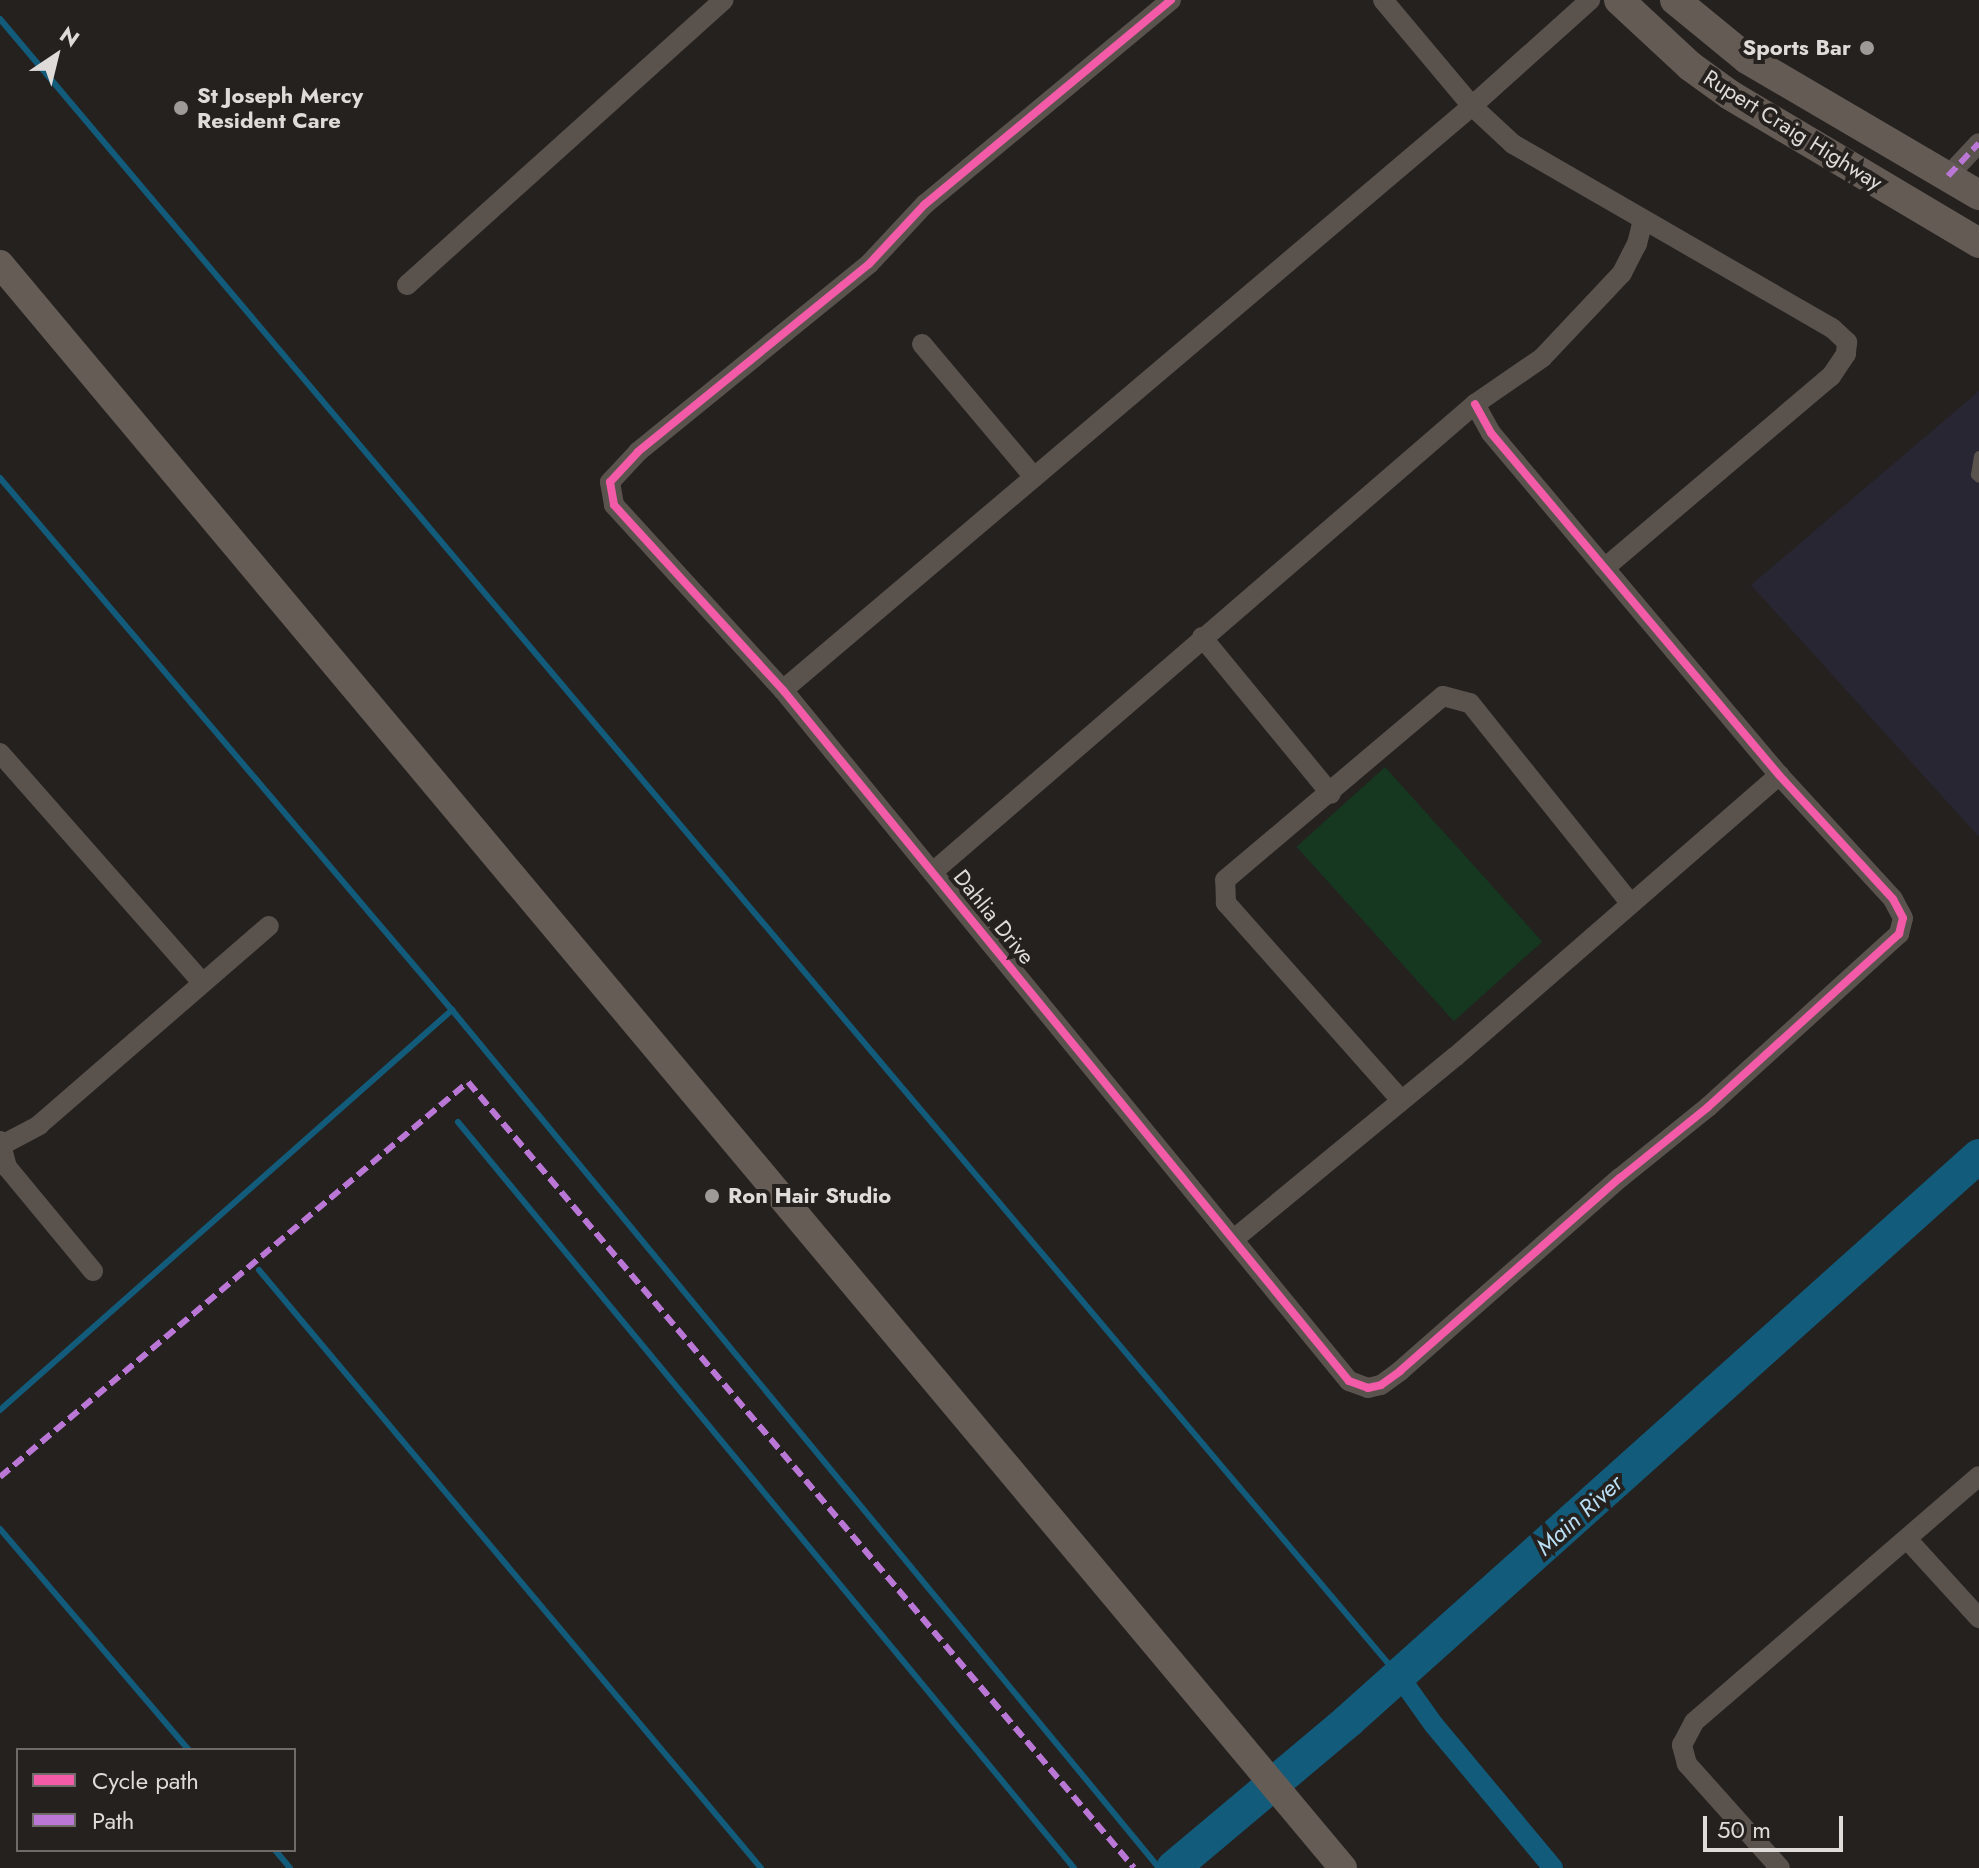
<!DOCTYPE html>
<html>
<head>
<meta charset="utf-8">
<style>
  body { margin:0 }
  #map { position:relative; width:1979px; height:1868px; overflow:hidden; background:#24211f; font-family:Jost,sans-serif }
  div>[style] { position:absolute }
  .commercial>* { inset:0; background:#292634 }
  .green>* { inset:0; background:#163820; transform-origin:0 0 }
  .stream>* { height:6px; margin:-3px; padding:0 3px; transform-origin:3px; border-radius:3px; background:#135b7b }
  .canal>* { height:20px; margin:-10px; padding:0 10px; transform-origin:10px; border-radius:10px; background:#135b7b }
  .river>* { height:34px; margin:-17px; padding:0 17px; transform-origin:17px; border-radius:17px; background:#135b7b }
  .lane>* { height:10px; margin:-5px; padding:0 5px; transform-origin:5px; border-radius:5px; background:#5a524d }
  .street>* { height:20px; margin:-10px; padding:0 10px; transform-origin:10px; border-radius:10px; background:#5a524d }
  .secondary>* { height:28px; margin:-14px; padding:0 14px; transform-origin:14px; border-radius:14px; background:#665c56 }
  .primary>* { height:30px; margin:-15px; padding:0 15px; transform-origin:15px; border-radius:15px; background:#655b55 }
  .quiet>* { height:6px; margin-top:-3px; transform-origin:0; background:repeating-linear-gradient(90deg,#ba77d6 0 12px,transparent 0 18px) }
  .cycleway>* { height:8px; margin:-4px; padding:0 4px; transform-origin:4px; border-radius:4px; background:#f35aa7 }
  .dots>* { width:22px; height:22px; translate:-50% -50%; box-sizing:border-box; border:4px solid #25211e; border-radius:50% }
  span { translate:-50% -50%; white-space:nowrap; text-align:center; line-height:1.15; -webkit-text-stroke:8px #25211e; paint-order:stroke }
  .poi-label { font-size:22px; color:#dedbd9; font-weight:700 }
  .right { translate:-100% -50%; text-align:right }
  .left { translate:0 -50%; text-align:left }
  .street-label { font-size:22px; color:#dedbd9 }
  .water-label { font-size:24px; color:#b9def3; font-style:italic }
  .legend { position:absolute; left:16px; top:1748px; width:280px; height:104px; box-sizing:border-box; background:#25211e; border:2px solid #6f6b69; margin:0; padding:10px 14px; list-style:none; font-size:24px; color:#dedbd9 }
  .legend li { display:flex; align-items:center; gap:16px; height:40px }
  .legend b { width:40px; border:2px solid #6f6b69 }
  .north { position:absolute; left:16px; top:16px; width:80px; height:80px; -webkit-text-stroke:6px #25211e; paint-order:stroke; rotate:35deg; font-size:22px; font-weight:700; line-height:32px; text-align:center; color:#dedbd9 }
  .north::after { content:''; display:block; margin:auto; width:28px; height:36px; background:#dedbd9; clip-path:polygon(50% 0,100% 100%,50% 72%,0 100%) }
  .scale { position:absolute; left:1703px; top:1816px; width:140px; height:36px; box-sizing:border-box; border:4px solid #dedbd9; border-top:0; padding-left:10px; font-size:24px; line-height:28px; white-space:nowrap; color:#dedbd9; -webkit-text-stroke:6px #25211e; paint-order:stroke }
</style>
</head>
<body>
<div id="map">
  <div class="commercial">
    <i style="clip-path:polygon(1979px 391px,1979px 837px,1751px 585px)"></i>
  </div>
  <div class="green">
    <i style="left:1385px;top:767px;width:235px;height:119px;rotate:48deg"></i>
  </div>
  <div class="stream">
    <i style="left:0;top:19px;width:2169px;rotate:49.83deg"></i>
    <i style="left:0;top:478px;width:698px;rotate:49.65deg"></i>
    <i style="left:452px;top:1010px;width:1112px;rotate:50.51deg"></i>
    <i style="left:458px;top:1122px;width:967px;rotate:50.45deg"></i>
    <i style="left:259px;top:1270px;width:781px;rotate:49.99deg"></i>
    <i style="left:0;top:1410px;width:604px;rotate:-41.51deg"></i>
    <i style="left:0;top:1529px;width:291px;rotate:49.5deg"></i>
    <i style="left:275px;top:1850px;width:23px;rotate:50deg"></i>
  </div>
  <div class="canal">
    <i style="left:1399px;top:1676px;width:60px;rotate:54.5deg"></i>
    <i style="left:1434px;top:1725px;width:186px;rotate:50.2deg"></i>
  </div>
  <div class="river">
    <i style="left:1173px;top:1868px;width:229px;rotate:-40deg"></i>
    <i style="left:1348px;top:1721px;width:847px;rotate:-41.84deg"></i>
  </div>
  <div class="lane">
    <i style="left:1979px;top:456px;width:19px;rotate:99deg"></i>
    <i style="left:1976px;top:475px;width:4px;rotate:45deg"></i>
  </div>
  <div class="street">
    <i style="left:1171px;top:0;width:320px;rotate:140.3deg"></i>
    <i style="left:925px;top:204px;width:82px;rotate:133deg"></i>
    <i style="left:869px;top:264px;width:298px;rotate:140.9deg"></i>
    <i style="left:638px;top:452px;width:41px;rotate:133deg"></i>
    <i style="left:610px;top:482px;width:23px;rotate:80deg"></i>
    <i style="left:614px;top:505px;width:251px;rotate:47.6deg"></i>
    <i style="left:783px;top:690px;width:893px;rotate:50.68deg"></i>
    <i style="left:1349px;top:1381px;width:20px;rotate:20deg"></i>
    <i style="left:1368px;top:1388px;width:13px;rotate:-13deg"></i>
    <i style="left:1381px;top:1385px;width:24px;rotate:-36deg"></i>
    <i style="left:1400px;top:1371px;width:293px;rotate:-41.3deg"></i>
    <i style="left:1620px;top:1178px;width:113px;rotate:-38.9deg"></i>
    <i style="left:1708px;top:1107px;width:258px;rotate:-42.2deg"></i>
    <i style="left:1899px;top:934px;width:16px;rotate:-76deg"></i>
    <i style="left:1903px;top:918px;width:21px;rotate:-118deg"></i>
    <i style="left:1893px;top:899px;width:168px;rotate:-132.6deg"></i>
    <i style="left:1779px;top:775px;width:447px;rotate:-130.1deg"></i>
    <i style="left:1491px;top:433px;width:33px;rotate:-119deg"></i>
    <i style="left:1383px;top:0;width:138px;rotate:50deg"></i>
    <i style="left:1472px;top:106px;width:56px;rotate:42.8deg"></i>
    <i style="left:1513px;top:144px;width:368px;rotate:30deg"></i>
    <i style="left:1832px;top:328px;width:21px;rotate:43deg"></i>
    <i style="left:1847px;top:342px;width:12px;rotate:95deg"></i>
    <i style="left:1846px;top:354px;width:27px;rotate:124deg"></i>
    <i style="left:1831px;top:376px;width:297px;rotate:139.7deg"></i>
    <i style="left:1948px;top:176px;width:45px;rotate:-46.8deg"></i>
    <i style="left:407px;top:285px;width:426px;rotate:-42deg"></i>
    <i style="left:922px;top:344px;width:174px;rotate:49.9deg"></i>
    <i style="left:1202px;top:637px;width:203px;rotate:50.6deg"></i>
    <i style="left:783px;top:690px;width:903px;rotate:-40.28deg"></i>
    <i style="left:1472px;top:106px;width:159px;rotate:-41.9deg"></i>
    <i style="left:0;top:753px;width:304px;rotate:48.6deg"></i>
    <i style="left:934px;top:871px;width:715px;rotate:-40.8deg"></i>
    <i style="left:1475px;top:404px;width:81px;rotate:-34.5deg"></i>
    <i style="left:1542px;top:358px;width:117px;rotate:-46.7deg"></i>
    <i style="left:1622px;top:273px;width:33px;rotate:-63deg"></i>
    <i style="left:1637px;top:244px;width:25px;rotate:-76deg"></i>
    <i style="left:1401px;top:1100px;width:264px;rotate:-131.6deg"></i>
    <i style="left:1226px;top:903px;width:23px;rotate:-92deg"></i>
    <i style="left:1225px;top:880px;width:285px;rotate:-40.2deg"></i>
    <i style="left:1443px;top:696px;width:28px;rotate:15deg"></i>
    <i style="left:1470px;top:703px;width:256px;rotate:51.3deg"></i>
    <i style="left:0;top:1141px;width:27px;rotate:75deg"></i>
    <i style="left:7px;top:1167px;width:135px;rotate:50.4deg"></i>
    <i style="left:4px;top:1144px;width:40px;rotate:-28deg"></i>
    <i style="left:39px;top:1125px;width:304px;rotate:-40.9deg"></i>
    <i style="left:1234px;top:1239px;width:286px;rotate:-39.5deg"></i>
    <i style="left:1455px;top:1057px;width:430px;rotate:-41deg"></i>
    <i style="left:1907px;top:1539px;width:107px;rotate:47.7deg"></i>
    <i style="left:1780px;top:1868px;width:140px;rotate:-131.8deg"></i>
    <i style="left:1687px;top:1764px;width:20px;rotate:-105deg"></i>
    <i style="left:1682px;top:1745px;width:26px;rotate:-62deg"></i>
    <i style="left:1694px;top:1722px;width:376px;rotate:-40.8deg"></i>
  </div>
  <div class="secondary">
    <i style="left:0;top:264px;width:2092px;rotate:50.06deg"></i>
  </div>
  <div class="primary">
    <i style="left:1619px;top:0;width:97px;rotate:42.9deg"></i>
    <i style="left:1690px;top:66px;width:49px;rotate:35.9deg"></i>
    <i style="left:1730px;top:95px;width:290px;rotate:30.7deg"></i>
    <i style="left:1675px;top:0;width:93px;rotate:39.3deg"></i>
    <i style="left:1747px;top:59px;width:269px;rotate:30.4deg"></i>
  </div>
  <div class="quiet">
    <i style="left:1948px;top:176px;width:45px;rotate:-46.8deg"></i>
    <i style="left:0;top:1477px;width:612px;rotate:-40.16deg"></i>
    <i style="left:468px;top:1082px;width:1030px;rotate:49.72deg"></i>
  </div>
  <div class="cycleway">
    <i style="left:1171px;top:0;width:320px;rotate:140.3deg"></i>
    <i style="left:925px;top:204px;width:82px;rotate:133deg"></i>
    <i style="left:869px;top:264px;width:298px;rotate:140.9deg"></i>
    <i style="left:638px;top:452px;width:41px;rotate:133deg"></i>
    <i style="left:610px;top:482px;width:23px;rotate:80deg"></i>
    <i style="left:614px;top:505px;width:251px;rotate:47.6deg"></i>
    <i style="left:783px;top:690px;width:893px;rotate:50.68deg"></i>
    <i style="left:1349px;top:1381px;width:20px;rotate:20deg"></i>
    <i style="left:1368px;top:1388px;width:13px;rotate:-13deg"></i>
    <i style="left:1381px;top:1385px;width:24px;rotate:-36deg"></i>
    <i style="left:1400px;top:1371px;width:293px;rotate:-41.3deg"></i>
    <i style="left:1620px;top:1178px;width:113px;rotate:-38.9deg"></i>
    <i style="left:1708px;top:1107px;width:258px;rotate:-42.2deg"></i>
    <i style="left:1899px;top:934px;width:16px;rotate:-76deg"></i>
    <i style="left:1903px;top:918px;width:21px;rotate:-118deg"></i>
    <i style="left:1893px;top:899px;width:168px;rotate:-132.6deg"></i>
    <i style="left:1779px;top:775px;width:447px;rotate:-130.1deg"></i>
    <i style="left:1491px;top:433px;width:33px;rotate:-119deg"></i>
  </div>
  <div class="dots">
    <i style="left:1867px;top:48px;background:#9d9a98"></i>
    <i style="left:181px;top:108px;background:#9d9a98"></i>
    <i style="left:712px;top:1196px;background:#9d9a98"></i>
  </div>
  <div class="poi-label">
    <span class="right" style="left:1851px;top:48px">Sports Bar</span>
    <span class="left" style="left:197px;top:108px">St Joseph Mercy<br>Resident Care</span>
    <span class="left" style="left:728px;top:1196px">Ron Hair Studio</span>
  </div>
  <div class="street-label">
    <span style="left:1793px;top:130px;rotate:32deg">Rupert Craig Highway</span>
    <span style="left:994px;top:917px;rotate:51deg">Dahlia Drive</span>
  </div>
  <div class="water-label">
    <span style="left:1579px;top:1515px;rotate:-42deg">Main River</span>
  </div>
  <ul class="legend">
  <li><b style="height:10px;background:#f35aa7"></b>Cycle path</li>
  <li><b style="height:10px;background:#ba77d6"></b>Path</li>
  </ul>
  <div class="north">N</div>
  <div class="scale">50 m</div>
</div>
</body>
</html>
